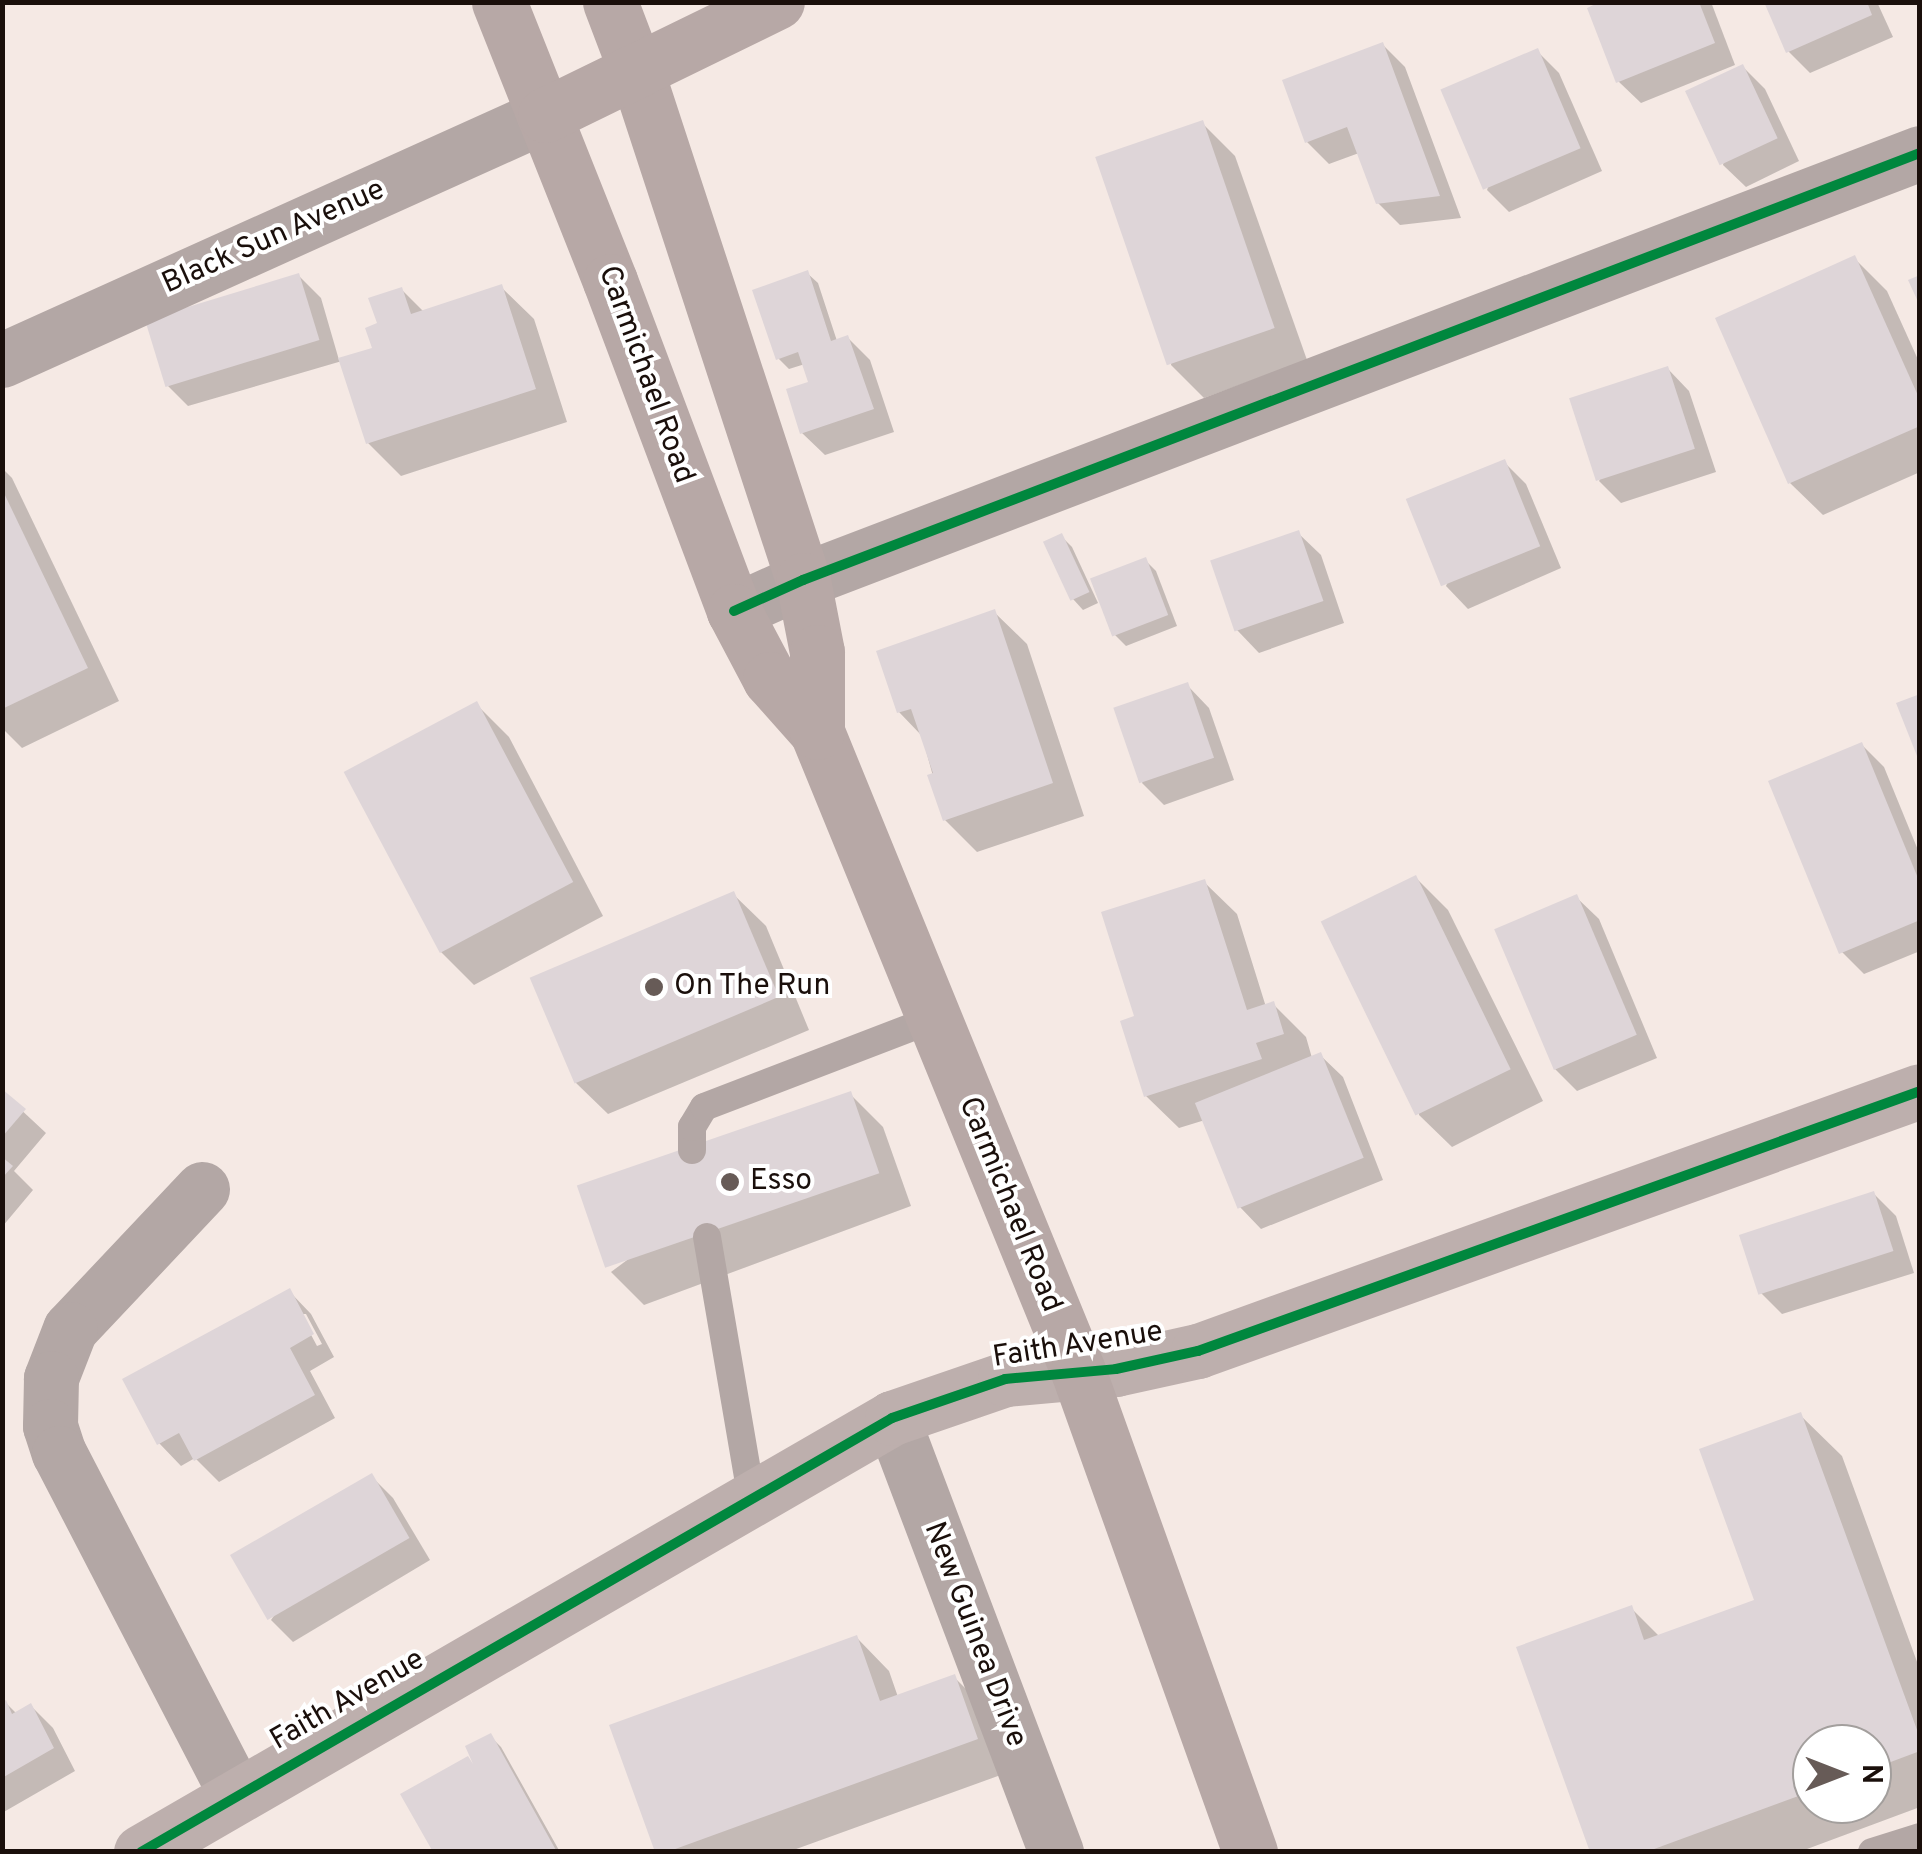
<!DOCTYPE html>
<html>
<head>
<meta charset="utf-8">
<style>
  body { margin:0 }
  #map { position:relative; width:1922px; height:1854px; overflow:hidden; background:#f5e9e4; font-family:Overpass,sans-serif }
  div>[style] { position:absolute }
  .shadow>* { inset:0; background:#0003 }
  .building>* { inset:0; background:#ded5d8; transform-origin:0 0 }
  .lane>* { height:28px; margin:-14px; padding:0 14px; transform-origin:14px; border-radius:14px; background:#b3a7a5 }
  .street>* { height:55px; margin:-27.5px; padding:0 27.5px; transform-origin:27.5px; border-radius:27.5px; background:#b3a7a5 }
  .secondary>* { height:55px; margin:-27.5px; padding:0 27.5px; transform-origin:27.5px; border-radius:27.5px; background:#bdafad }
  .primary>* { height:55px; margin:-27.5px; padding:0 27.5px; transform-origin:27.5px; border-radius:27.5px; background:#b7a8a6 }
  .cycleway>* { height:10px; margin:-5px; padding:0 5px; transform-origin:5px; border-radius:5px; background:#00873e }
  .dots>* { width:28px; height:28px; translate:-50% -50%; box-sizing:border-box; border:5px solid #fff; border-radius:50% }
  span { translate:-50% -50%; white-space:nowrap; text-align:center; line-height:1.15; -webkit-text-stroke:8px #fff; paint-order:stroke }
  .street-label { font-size:30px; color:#1a0f0b }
  .poi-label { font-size:30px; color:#1a0f0b }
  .left { translate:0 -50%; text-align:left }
  .frame { position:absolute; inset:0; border:5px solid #1a0f0b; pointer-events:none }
  .north { position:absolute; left:1792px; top:1724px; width:100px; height:100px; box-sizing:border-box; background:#fff; border:2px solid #a39f9d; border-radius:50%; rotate:90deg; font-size:28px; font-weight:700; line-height:40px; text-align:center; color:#1a0f0b }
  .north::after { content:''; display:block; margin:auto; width:35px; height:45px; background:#675b57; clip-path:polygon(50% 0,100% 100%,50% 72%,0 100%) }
</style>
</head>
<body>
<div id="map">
  <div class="shadow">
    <i style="clip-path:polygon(1606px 2px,1711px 2px,1735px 65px,1641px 103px,1618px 81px)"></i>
    <i style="clip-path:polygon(1767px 2px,1877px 2px,1893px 37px,1810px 73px,1788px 51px)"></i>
    <i style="clip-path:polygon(1383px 45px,1405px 67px,1461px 218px,1400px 225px,1378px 203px,1359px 153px,1329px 164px,1307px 142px)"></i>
    <i style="clip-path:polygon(1537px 51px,1559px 73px,1602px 171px,1509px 212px,1487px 190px)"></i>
    <i style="clip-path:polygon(1743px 67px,1765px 89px,1799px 161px,1746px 187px,1723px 165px)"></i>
    <i style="clip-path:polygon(1202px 123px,1235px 156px,1307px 360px,1204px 398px,1171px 365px)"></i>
    <i style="clip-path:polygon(1854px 258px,1887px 291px,1920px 364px,1920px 472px,1823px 515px,1790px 483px)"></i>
    <i style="clip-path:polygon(807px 273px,818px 283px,837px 341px,848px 338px,870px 360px,894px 432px,825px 455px,802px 433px,811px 384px,805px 364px,789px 369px,778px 358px)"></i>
    <i style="clip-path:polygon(299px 276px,321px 298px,339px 360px,375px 349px,402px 290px,424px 312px,501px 287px,534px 319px,567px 422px,401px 476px,368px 443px,342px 361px,188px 406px,166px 384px)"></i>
    <i style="clip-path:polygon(1667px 368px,1689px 391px,1716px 472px,1621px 503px,1599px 481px)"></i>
    <i style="clip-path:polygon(1504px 462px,1526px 484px,1561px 568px,1468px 609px,1446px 586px)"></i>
    <i style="clip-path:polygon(2px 468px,12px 478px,119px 701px,22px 748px,2px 728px)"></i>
    <i style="clip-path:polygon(1298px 533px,1321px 555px,1344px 623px,1259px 653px,1237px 630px)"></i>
    <i style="clip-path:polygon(1061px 536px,1072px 547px,1098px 603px,1083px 610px,1073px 599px)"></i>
    <i style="clip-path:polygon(1145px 560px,1156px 571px,1177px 626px,1126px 646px,1115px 635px)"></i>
    <i style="clip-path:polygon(994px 612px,1027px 644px,1084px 816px,977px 852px,945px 820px,922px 736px,899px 712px)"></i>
    <i style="clip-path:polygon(1187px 685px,1209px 708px,1234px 780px,1164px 805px,1142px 783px)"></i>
    <i style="clip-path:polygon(476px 704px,509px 737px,603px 916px,474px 985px,441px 952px)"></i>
    <i style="clip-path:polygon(1862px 745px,1884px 767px,1920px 855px,1920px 951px,1864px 974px,1842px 952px)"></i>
    <i style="clip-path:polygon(1416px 878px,1448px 910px,1543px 1101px,1452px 1147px,1419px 1115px)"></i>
    <i style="clip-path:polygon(1204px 882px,1237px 914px,1266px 1007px,1273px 1004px,1306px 1037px,1312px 1058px,1320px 1055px,1343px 1077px,1383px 1180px,1261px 1229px,1239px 1206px,1205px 1120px,1179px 1128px,1146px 1096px)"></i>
    <i style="clip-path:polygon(733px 894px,766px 926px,809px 1030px,608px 1114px,575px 1082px)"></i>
    <i style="clip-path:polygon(1576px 897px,1599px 919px,1657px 1058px,1577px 1091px,1555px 1069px)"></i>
    <i style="clip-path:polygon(2px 1092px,46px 1133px,14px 1171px,33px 1190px,2px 1227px)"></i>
    <i style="clip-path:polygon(850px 1094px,883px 1127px,911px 1206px,644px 1305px,611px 1272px)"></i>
    <i style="clip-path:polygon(1874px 1194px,1896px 1216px,1914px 1273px,1782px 1314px,1760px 1292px)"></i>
    <i style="clip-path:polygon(evenodd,289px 1291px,311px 1314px,334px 1357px,310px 1371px,335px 1418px,219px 1482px,195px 1458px,181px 1466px,159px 1443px,289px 1291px,300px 1314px,306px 1314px,322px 1344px,317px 1346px,300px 1314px)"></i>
    <i style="clip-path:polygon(evenodd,1800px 1415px,1842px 1456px,1920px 1670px,1920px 1807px,1799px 1852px,1593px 1852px,1631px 1608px,1660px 1637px,1757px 1602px,1800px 1415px,1812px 1744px,1872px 1744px,1872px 1804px,1812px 1804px,1812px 1744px)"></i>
    <i style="clip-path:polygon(371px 1476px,393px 1498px,430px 1560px,293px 1642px,271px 1620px)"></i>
    <i style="clip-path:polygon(857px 1638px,889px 1671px,898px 1697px,954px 1677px,987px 1710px,1009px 1772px,788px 1852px,657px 1852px)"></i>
    <i style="clip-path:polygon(6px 1703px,17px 1714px,31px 1706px,53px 1728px,75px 1771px,2px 1813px)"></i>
    <i style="clip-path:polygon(490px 1736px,501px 1747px,560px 1852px,435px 1852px,481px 1772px)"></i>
  </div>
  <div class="building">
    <i style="clip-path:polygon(1600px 2px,1699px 2px,1715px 43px,1616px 83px,1587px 8px)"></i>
    <i style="clip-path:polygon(1764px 2px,1867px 2px,1872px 15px,1786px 53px)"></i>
    <i style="clip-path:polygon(1383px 42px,1440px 196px,1376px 204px,1347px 127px,1305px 143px,1282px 80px)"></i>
    <i style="left:1538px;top:48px;width:109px;height:106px;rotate:67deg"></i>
    <i style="left:1743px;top:64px;width:82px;height:64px;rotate:65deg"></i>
    <i style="left:1203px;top:120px;width:220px;height:114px;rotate:71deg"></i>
    <i style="clip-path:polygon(1855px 255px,1920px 400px,1920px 426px,1788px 484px,1715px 318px)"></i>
    <i style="clip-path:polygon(808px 270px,831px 341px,848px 335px,874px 409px,800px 434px,786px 389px,808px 382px,798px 352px,776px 360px,752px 290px)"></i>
    <i style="left:299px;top:273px;width:70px;height:161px;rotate:73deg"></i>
    <i style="clip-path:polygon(1920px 275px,1920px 306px,1908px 280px)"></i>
    <i style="clip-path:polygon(502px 284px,536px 389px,366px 444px,338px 358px,372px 348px,365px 328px,377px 323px,368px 298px,402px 287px,411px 314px)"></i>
    <i style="left:1668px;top:366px;width:87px;height:104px;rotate:72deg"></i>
    <i style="left:1505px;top:459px;width:94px;height:107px;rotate:68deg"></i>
    <i style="clip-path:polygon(2px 489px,88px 668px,2px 709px)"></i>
    <i style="left:1299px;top:530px;width:75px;height:94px;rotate:71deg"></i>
    <i style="left:1062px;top:533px;width:65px;height:21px;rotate:65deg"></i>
    <i style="left:1146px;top:557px;width:62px;height:60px;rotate:69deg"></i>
    <i style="clip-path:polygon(995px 609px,1053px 783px,943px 821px,927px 775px,933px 773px,911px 709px,897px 713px,876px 651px)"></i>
    <i style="left:1188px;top:682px;width:80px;height:79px;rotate:71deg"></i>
    <i style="clip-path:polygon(1920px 694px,1920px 761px,1919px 761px,1896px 703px)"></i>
    <i style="left:477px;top:701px;width:205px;height:151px;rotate:62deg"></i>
    <i style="clip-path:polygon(1862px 742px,1920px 883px,1920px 920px,1839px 954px,1768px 781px)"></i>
    <i style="left:1416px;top:875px;width:216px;height:106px;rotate:64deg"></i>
    <i style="clip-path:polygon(1205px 879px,1247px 1010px,1274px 1001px,1284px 1034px,1256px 1043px,1262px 1059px,1144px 1097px,1120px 1021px,1134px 1016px,1101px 912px)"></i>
    <i style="left:734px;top:891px;width:115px;height:222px;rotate:67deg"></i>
    <i style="left:1577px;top:894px;width:153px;height:90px;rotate:67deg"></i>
    <i style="left:1321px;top:1052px;width:114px;height:136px;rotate:68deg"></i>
    <i style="clip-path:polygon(2px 1089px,26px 1109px,2px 1137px)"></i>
    <i style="left:851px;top:1091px;width:87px;height:290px;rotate:71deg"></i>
    <i style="clip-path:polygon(2px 1157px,13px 1166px,2px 1178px)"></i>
    <i style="left:1874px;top:1191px;width:63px;height:142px;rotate:72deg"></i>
    <i style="clip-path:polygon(290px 1288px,314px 1334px,290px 1348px,315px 1395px,194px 1461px,179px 1433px,157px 1445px,122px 1379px)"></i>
    <i style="clip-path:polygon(1801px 1412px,1920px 1738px,1920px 1751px,1872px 1769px,1872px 1744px,1812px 1744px,1812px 1791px,1646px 1852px,1590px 1852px,1516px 1647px,1632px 1605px,1644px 1640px,1754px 1600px,1699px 1449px)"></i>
    <i style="left:372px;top:1473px;width:75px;height:164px;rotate:60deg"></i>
    <i style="clip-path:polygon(857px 1635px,880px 1701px,955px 1674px,978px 1739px,667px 1852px,655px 1852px,609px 1725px)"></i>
    <i style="clip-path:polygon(6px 1700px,12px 1714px,31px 1703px,54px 1748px,2px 1778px,2px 1702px)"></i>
    <i style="clip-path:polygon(491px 1733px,557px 1852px,433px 1852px,400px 1794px,468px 1756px,473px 1764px,465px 1746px)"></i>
  </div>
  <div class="lane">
    <i style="left:692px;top:1150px;width:23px;rotate:-90deg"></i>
    <i style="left:692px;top:1127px;width:23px;rotate:-59deg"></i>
    <i style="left:704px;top:1107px;width:245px;rotate:-21deg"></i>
    <i style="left:707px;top:1237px;width:266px;rotate:80.3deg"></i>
    <i style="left:1872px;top:1852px;width:50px;rotate:-17.4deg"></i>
  </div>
  <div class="street">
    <i style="left:2px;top:360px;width:596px;rotate:-24.28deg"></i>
    <i style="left:734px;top:611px;width:76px;rotate:-24.2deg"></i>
    <i style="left:803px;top:580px;width:1196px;rotate:-20.92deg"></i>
    <i style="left:202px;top:1189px;width:192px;rotate:133.3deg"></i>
    <i style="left:70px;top:1329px;width:53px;rotate:111.2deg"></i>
    <i style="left:51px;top:1378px;width:48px;rotate:91.2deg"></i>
    <i style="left:50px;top:1426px;width:28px;rotate:72deg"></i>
    <i style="left:59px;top:1453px;width:385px;rotate:62.6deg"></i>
    <i style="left:892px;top:1418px;width:464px;rotate:69.3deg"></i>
  </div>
  <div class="secondary">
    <i style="left:141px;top:1852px;width:867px;rotate:-30.02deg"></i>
    <i style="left:892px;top:1418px;width:120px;rotate:-19deg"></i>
    <i style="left:1005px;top:1379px;width:111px;rotate:-5.1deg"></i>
    <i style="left:1116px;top:1369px;width:84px;rotate:-12.4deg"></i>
    <i style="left:1198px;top:1351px;width:767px;rotate:-19.8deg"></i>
  </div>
  <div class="primary">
    <i style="left:499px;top:2px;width:300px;rotate:68.3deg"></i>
    <i style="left:610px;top:281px;width:353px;rotate:69.4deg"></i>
    <i style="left:734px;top:611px;width:77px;rotate:62.1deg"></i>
    <i style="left:770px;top:679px;width:71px;rotate:48.4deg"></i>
    <i style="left:817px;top:732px;width:690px;rotate:67.78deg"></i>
    <i style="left:1078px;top:1371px;width:511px;rotate:70.32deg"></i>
    <i style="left:610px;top:2px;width:76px;rotate:69.2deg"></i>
    <i style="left:637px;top:73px;width:533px;rotate:71.87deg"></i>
    <i style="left:803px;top:580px;width:73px;rotate:79deg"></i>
    <i style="left:817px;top:652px;width:80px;rotate:90deg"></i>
    <i style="left:545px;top:115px;width:258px;rotate:-26deg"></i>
  </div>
  <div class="cycleway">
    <i style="left:734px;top:611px;width:76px;rotate:-24.2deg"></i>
    <i style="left:803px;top:580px;width:1196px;rotate:-20.92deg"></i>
    <i style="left:141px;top:1852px;width:867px;rotate:-30.02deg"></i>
    <i style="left:892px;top:1418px;width:120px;rotate:-19deg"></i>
    <i style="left:1005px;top:1379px;width:111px;rotate:-5.1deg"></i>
    <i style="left:1116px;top:1369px;width:84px;rotate:-12.4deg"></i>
    <i style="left:1198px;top:1351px;width:767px;rotate:-19.8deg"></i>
  </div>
  <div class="dots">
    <i style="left:654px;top:987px;background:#675b57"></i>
    <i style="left:730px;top:1182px;background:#675b57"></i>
  </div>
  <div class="street-label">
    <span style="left:274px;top:238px;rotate:-24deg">Black Sun Avenue</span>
    <span style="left:645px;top:375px;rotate:70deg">Carmichael Road</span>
    <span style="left:1009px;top:1205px;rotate:68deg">Carmichael Road</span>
    <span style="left:1078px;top:1346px;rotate:-9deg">Faith Avenue</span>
    <span style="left:974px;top:1635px;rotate:69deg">New Guinea Drive</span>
    <span style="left:348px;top:1701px;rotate:-30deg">Faith Avenue</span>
  </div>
  <div class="poi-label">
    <span class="left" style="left:674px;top:987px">On The Run</span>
    <span class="left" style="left:750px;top:1182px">Esso</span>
  </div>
  <div class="frame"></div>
  <div class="north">N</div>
</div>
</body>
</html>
